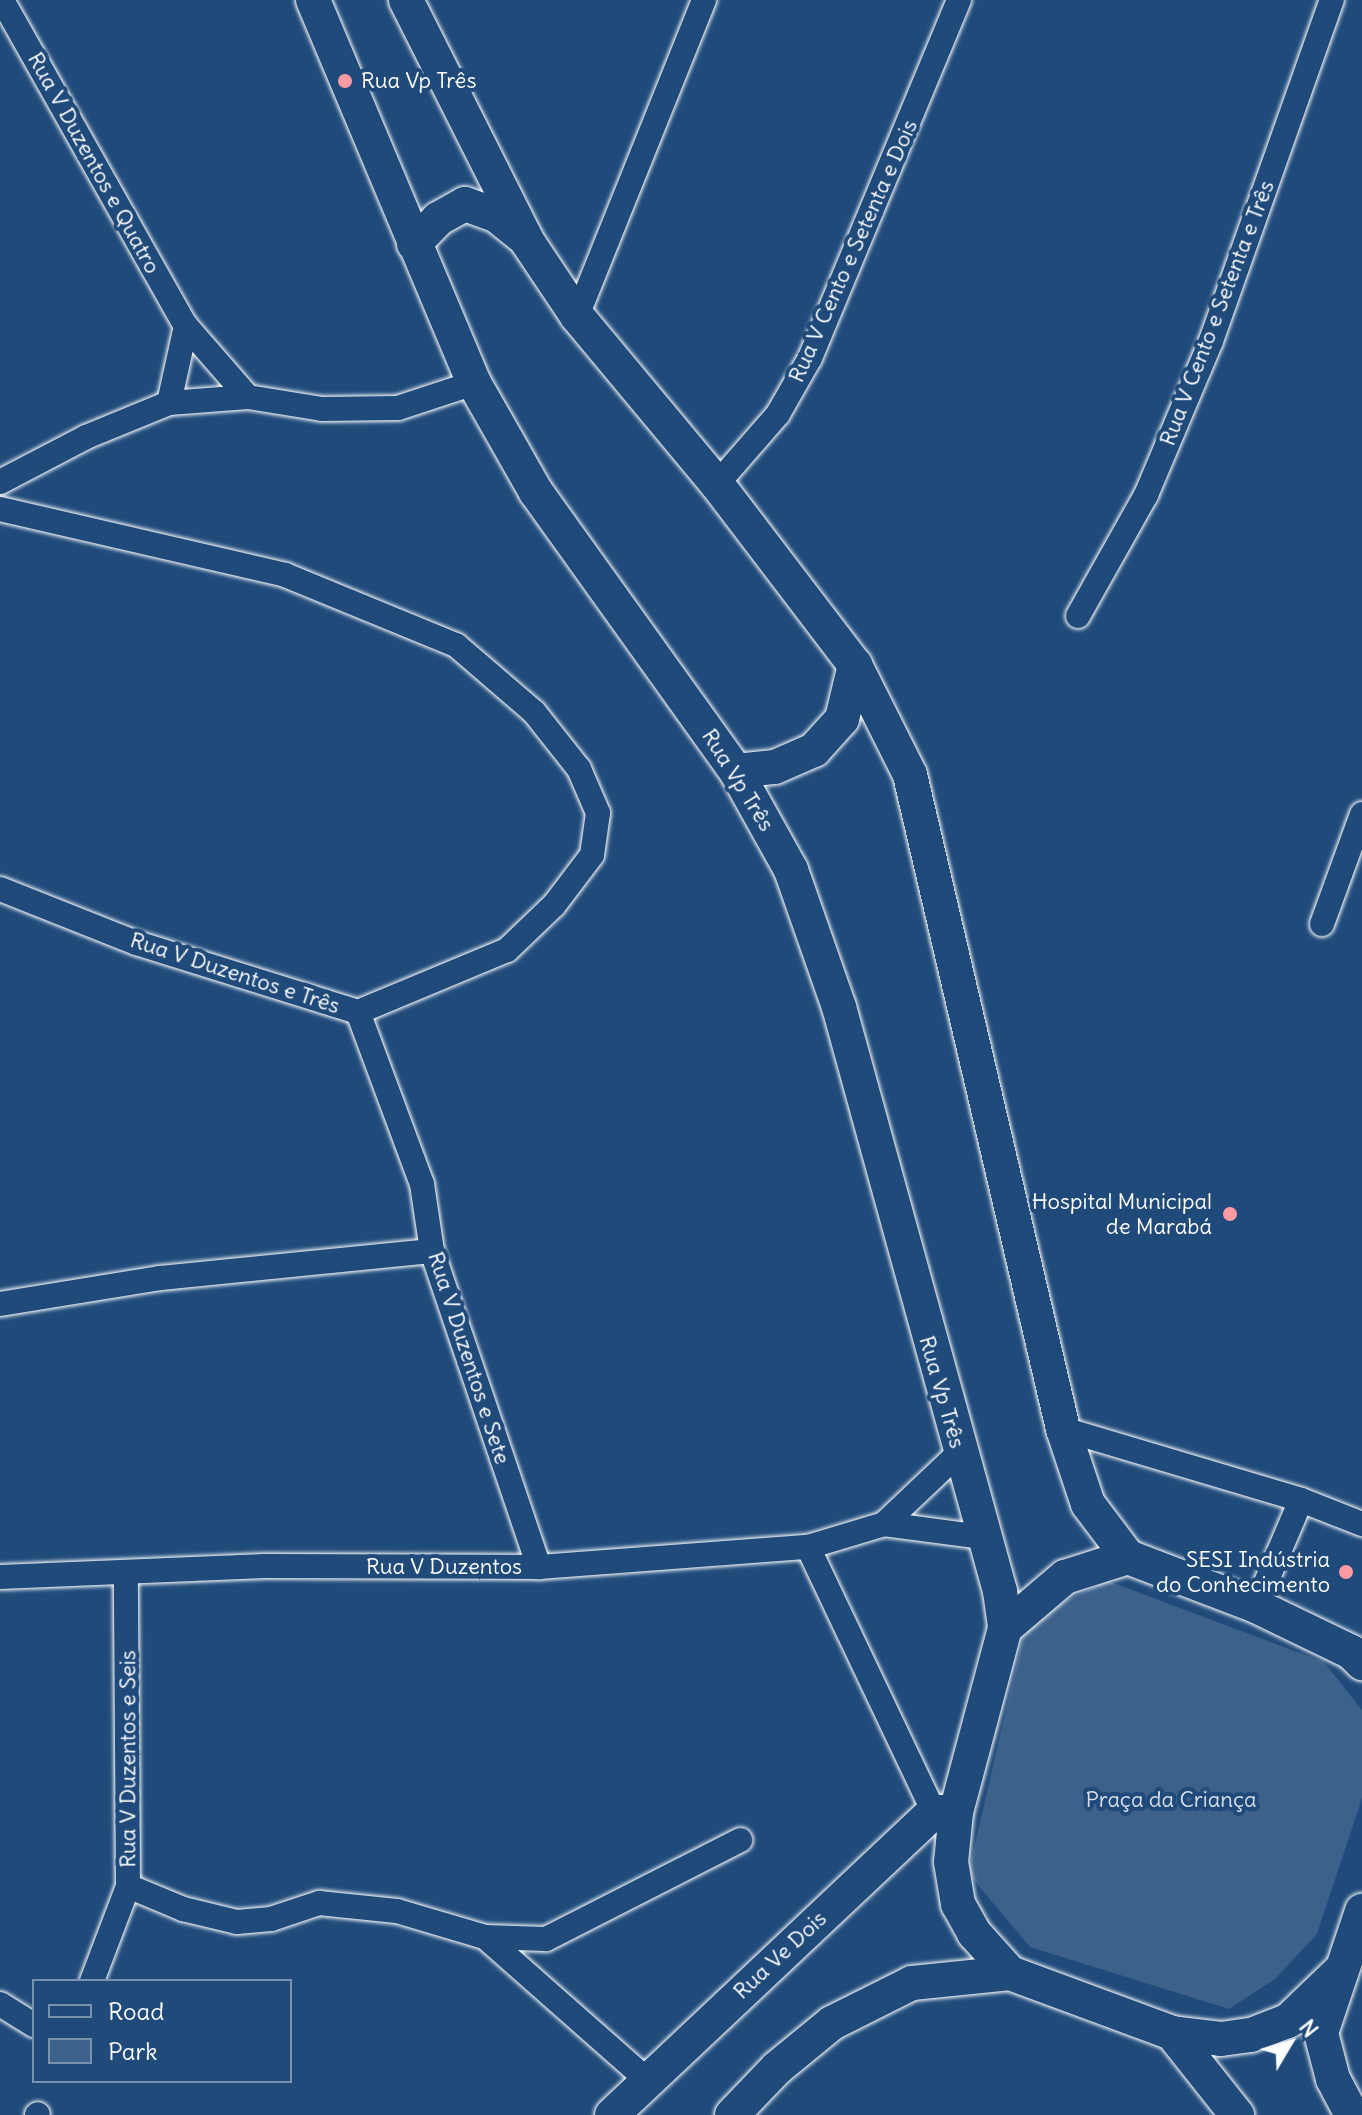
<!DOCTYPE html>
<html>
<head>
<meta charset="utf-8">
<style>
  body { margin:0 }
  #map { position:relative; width:1362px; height:2115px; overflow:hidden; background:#1f4a7a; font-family:Delius,sans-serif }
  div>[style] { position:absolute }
  .green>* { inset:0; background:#3c618b }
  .roads { filter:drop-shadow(0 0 2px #fff) drop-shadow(0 0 2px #fff) }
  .minor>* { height:24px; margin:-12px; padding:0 12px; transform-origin:12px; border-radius:12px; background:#1f4a7a }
  .secondary>* { height:34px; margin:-17px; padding:0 17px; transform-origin:17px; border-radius:17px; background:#1f4a7a }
  .dots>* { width:22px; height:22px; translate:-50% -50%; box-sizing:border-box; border:4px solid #1f4a7a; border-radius:50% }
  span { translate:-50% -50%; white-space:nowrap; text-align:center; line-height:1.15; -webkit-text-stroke:8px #1f4a7a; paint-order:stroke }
  .poi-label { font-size:22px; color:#fff }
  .left { translate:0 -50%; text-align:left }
  .right { translate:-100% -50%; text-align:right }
  .street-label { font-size:22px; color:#fff }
  .park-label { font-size:22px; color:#d8dfe8 }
  .legend { position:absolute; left:32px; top:1979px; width:260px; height:104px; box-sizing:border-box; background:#1f4a7a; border:2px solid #7992af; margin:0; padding:10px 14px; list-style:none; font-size:24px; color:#fff }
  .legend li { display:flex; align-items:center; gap:16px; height:40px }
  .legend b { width:40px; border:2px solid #7992af }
  .north { position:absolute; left:1250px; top:2003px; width:80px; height:80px; -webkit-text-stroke:6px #1f4a7a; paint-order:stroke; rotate:52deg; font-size:22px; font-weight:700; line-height:32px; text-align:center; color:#fff }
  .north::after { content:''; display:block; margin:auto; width:28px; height:36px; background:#fff; clip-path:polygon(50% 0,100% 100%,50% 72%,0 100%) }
</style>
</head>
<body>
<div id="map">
  <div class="green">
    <i style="clip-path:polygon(1108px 1581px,1324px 1662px,1362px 1710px,1362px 1798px,1317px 1934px,1275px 1979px,1229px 2009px,1030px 1947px,972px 1878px,970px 1865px,1024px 1632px,1050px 1608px)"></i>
  </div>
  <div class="roads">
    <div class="minor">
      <i style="left:2px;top:0;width:374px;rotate:60.6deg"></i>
      <i style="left:186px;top:326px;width:94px;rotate:48.9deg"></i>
      <i style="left:577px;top:316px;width:341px;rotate:-68.1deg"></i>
      <i style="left:169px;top:403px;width:79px;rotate:-77.6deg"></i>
      <i style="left:0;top:482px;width:97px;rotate:-27.6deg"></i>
      <i style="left:86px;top:437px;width:90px;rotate:-22.3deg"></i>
      <i style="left:169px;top:403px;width:79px;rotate:-4.3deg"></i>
      <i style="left:248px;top:397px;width:75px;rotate:9.2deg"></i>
      <i style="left:322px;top:409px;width:76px;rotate:-0.8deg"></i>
      <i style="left:398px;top:408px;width:80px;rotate:-18.2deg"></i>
      <i style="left:717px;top:484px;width:93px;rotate:-48.9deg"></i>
      <i style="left:778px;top:414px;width:64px;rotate:-60.3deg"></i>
      <i style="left:810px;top:358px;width:388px;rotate:-67.4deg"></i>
      <i style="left:0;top:509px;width:293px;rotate:13deg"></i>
      <i style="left:285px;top:575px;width:185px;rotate:22.3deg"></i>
      <i style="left:456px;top:645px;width:103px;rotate:40.7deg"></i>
      <i style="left:534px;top:712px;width:73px;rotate:51.7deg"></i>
      <i style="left:579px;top:769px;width:48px;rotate:66.6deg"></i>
      <i style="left:598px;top:813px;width:42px;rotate:98.1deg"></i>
      <i style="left:592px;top:855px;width:63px;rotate:127.2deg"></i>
      <i style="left:554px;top:905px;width:65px;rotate:136.2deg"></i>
      <i style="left:507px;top:950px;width:161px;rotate:157.4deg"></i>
      <i style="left:358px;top:1012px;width:232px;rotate:-162.7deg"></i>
      <i style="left:136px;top:943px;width:146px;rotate:-158.3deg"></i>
      <i style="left:1078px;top:616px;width:139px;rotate:-60.7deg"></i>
      <i style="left:1146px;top:495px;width:167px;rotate:-67.1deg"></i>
      <i style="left:1211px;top:341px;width:362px;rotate:-70.5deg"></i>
      <i style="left:1322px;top:924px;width:117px;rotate:-70deg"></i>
      <i style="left:358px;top:1012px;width:184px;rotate:69.6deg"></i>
      <i style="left:422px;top:1184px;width:68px;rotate:81.5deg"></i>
      <i style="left:432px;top:1251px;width:334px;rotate:71.3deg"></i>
      <i style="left:0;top:1304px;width:162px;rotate:-9.2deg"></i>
      <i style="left:160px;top:1278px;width:273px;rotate:-5.7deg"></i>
      <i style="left:1063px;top:1429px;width:248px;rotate:16.6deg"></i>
      <i style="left:1301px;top:1500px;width:66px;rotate:21.5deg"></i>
      <i style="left:884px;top:1524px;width:105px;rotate:-43.5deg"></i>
      <i style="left:808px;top:1547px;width:293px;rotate:64.6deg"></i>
      <i style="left:0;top:1577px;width:265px;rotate:-2.4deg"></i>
      <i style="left:265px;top:1566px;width:274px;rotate:0.2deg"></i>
      <i style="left:539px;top:1567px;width:270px;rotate:-4.3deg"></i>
      <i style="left:808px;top:1547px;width:79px;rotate:-16.8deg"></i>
      <i style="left:884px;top:1524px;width:98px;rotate:7.6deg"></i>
      <i style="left:1256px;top:1606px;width:115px;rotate:-67deg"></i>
      <i style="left:128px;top:1886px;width:60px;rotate:22.7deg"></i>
      <i style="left:183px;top:1909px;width:56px;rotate:13.5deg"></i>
      <i style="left:237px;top:1922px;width:34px;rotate:-5deg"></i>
      <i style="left:271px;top:1919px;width:51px;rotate:-18.4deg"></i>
      <i style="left:319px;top:1903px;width:78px;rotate:5.9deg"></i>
      <i style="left:397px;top:1911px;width:92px;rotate:16.5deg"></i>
      <i style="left:485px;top:1937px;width:215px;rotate:41.4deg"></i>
      <i style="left:485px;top:1937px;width:61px;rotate:1.9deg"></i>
      <i style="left:546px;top:1939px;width:218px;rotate:-27deg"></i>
      <i style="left:92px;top:1981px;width:102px;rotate:-69.2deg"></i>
      <i style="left:128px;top:1886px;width:311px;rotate:-90.4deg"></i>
      <i style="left:0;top:2004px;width:40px;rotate:32deg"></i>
      <i style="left:37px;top:2115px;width:1px;rotate:-45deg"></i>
    </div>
    <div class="secondary">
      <i style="left:313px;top:0;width:415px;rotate:67.2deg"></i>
      <i style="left:474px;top:383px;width:125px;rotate:60.4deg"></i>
      <i style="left:536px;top:492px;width:343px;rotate:54.4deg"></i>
      <i style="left:736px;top:771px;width:113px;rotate:60.9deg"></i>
      <i style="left:791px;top:870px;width:145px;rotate:70.7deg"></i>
      <i style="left:839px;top:1007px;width:606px;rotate:74.59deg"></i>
      <i style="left:1000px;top:1591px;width:37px;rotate:82deg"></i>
      <i style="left:1005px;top:1628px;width:190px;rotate:104.9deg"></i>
      <i style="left:956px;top:1812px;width:50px;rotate:95.7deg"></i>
      <i style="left:951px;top:1862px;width:43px;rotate:80.5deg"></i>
      <i style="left:958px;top:1904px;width:33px;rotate:61deg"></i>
      <i style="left:974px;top:1933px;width:54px;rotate:48deg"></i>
      <i style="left:1010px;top:1973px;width:173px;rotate:20.3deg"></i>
      <i style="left:1172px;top:2033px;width:49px;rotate:7deg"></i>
      <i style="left:1221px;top:2039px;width:30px;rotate:-8deg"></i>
      <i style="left:1251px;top:2035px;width:40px;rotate:-21deg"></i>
      <i style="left:1288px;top:2021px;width:71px;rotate:-43.9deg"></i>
      <i style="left:406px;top:0;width:270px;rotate:63.3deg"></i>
      <i style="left:527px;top:241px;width:90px;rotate:56.3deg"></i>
      <i style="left:577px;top:316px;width:219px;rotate:50.2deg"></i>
      <i style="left:717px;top:484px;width:228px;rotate:52.7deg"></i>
      <i style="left:855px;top:665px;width:123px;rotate:63.4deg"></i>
      <i style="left:910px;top:775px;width:672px;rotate:76.83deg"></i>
      <i style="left:1063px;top:1429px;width:79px;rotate:71.6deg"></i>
      <i style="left:1088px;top:1504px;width:66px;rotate:53deg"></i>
      <i style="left:1128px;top:1557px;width:137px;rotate:20.9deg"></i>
      <i style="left:1256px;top:1606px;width:106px;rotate:25.8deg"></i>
      <i style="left:1351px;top:1652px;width:16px;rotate:45deg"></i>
      <i style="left:414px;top:244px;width:35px;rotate:-46deg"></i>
      <i style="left:438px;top:219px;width:31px;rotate:-29deg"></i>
      <i style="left:465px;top:204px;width:33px;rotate:20deg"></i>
      <i style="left:496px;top:215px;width:36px;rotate:39deg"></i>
      <i style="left:736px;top:771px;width:39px;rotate:-6deg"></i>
      <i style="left:775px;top:767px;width:43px;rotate:-23.6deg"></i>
      <i style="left:814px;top:750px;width:42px;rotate:-47.9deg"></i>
      <i style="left:842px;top:719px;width:56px;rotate:-76.5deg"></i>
      <i style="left:1005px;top:1628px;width:79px;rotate:-40.4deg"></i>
      <i style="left:1065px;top:1577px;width:66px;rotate:-17.6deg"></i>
      <i style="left:1172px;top:2033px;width:105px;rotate:51.6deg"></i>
      <i style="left:612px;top:2115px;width:442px;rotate:-43.3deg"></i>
      <i style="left:934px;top:1812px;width:22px"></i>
      <i style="left:732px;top:2115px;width:65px;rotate:-46.2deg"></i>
      <i style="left:777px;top:2068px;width:71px;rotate:-39.3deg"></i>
      <i style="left:832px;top:2023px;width:89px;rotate:-26.6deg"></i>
      <i style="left:912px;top:1983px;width:99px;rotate:-5.8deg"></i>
      <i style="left:1352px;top:2115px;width:41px;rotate:-117.8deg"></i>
      <i style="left:1333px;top:2079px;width:48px;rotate:-104.6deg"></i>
      <i style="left:1321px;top:2033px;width:129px;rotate:-71.4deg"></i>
    </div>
  </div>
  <div class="dots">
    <i style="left:345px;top:81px;background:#ff9aa2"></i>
    <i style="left:1230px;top:1214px;background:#ff9aa2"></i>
    <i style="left:1346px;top:1572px;background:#ff9aa2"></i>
  </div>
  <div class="poi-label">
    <span class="left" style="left:361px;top:81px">Rua Vp Três</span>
    <span class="right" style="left:1212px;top:1214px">Hospital Municipal<br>de Marabá</span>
    <span class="right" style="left:1330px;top:1572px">SESI Indústria<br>do Conhecimento</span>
  </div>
  <div class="street-label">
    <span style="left:94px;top:163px;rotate:61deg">Rua V Duzentos e Quatro</span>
    <span style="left:853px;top:251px;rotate:-66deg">Rua V Cento e Setenta e Dois</span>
    <span style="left:1217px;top:313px;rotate:-69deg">Rua V Cento e Setenta e Três</span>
    <span style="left:738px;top:780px;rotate:58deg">Rua Vp Três</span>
    <span style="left:235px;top:973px;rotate:18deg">Rua V Duzentos e Três</span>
    <span style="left:469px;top:1358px;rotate:72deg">Rua V Duzentos e Sete</span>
    <span style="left:942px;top:1392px;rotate:74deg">Rua Vp Três</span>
    <span style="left:444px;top:1567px">Rua V Duzentos</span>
    <span style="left:128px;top:1759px;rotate:-90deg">Rua V Duzentos e Seis</span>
    <span style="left:780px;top:1955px;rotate:-43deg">Rua Ve Dois</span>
  </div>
  <div class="park-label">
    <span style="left:1171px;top:1800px">Praça da Criança</span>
  </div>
  <ul class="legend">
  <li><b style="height:10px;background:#1f4a7a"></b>Road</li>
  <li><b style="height:22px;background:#3c618b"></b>Park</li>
  </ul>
  <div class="north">N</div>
</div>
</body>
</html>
